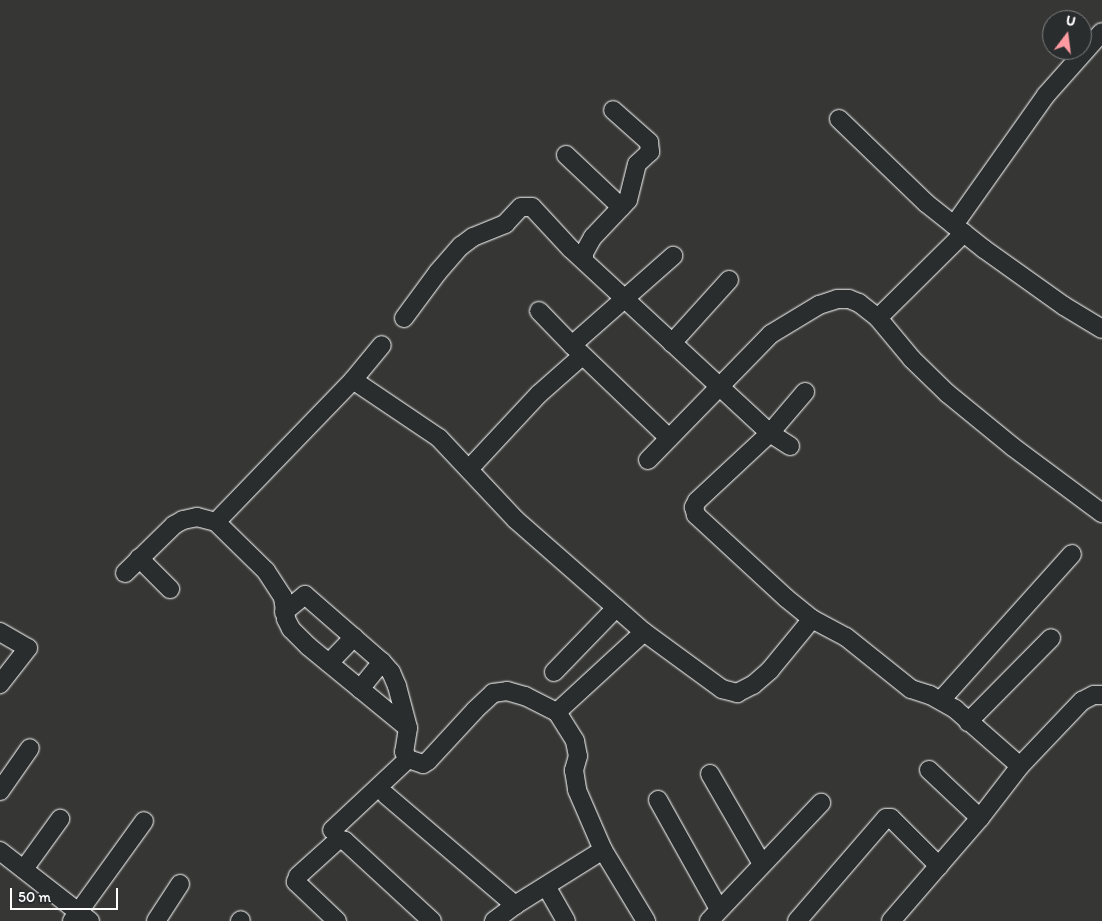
<!DOCTYPE html>
<html>
<head>
<meta charset="utf-8">
<style>
  body { margin:0 }
  #map { position:relative; width:1102px; height:921px; overflow:hidden; background:#363634; font-family:Itim,sans-serif }
  div>[style] { position:absolute }
  .roads { filter:drop-shadow(0 0 1px #fff) drop-shadow(0 0 1px #fff) }
  .minor>* { height:18px; margin:-9px; padding:0 9px; transform-origin:9px; border-radius:9px; background:#2a2d2e }
  span { translate:-50% -50%; white-space:nowrap; text-align:center; line-height:1.15; -webkit-text-stroke:5px #2a2d2e; paint-order:stroke }
  .north { position:absolute; left:1042px; top:10px; width:50px; height:50px; box-sizing:border-box; background:#2a2d2e; border:1px solid #7f8182; border-radius:50%; rotate:15deg; font-size:14px; font-weight:700; line-height:20px; text-align:center; color:#fff }
  .north::after { content:''; display:block; margin:auto; width:18px; height:22px; background:#ff9aa2; clip-path:polygon(50% 0,100% 100%,50% 72%,0 100%) }
  .scale { position:absolute; left:10px; top:888px; width:108px; height:22px; box-sizing:border-box; border:2px solid #fff; border-top:0; padding-left:6px; font-size:15px; line-height:18px; white-space:nowrap; color:#fff; -webkit-text-stroke:4px #2a2d2e; paint-order:stroke }
</style>
</head>
<body>
<div id="map">
  <div class="roads">
    <div class="minor">
      <i style="left:839px;top:119px;width:121px;rotate:44deg"></i>
      <i style="left:926px;top:203px;width:74px;rotate:38.4deg"></i>
      <i style="left:984px;top:249px;width:98px;rotate:35.5deg"></i>
      <i style="left:1064px;top:306px;width:44px;rotate:31.2deg"></i>
      <i style="left:566px;top:155px;width:76px;rotate:43.4deg"></i>
      <i style="left:954px;top:225px;width:159px;rotate:-54.7deg"></i>
      <i style="left:1046px;top:95px;width:84px;rotate:-48.4deg"></i>
      <i style="left:584px;top:260px;width:7px;rotate:-90deg"></i>
      <i style="left:584px;top:253px;width:18px;rotate:-61deg"></i>
      <i style="left:593px;top:237px;width:51px;rotate:-46.6deg"></i>
      <i style="left:628px;top:200px;width:37px;rotate:-76deg"></i>
      <i style="left:637px;top:164px;width:18px;rotate:-43deg"></i>
      <i style="left:650px;top:152px;width:10px;rotate:-96deg"></i>
      <i style="left:649px;top:142px;width:48px;rotate:-138.4deg"></i>
      <i style="left:539px;top:311px;width:47px;rotate:45.9deg"></i>
      <i style="left:404px;top:318px;width:57px;rotate:-53.5deg"></i>
      <i style="left:438px;top:272px;width:35px;rotate:-49deg"></i>
      <i style="left:461px;top:246px;width:15px;rotate:-37deg"></i>
      <i style="left:473px;top:237px;width:35px;rotate:-22deg"></i>
      <i style="left:505px;top:224px;width:23px;rotate:-47deg"></i>
      <i style="left:521px;top:207px;width:11px"></i>
      <i style="left:532px;top:207px;width:57px;rotate:47.1deg"></i>
      <i style="left:571px;top:249px;width:271px;rotate:42.8deg"></i>
      <i style="left:770px;top:433px;width:100px;rotate:137deg"></i>
      <i style="left:697px;top:501px;width:7px;rotate:117deg"></i>
      <i style="left:694px;top:507px;width:8px;rotate:76deg"></i>
      <i style="left:696px;top:515px;width:122px;rotate:42.7deg"></i>
      <i style="left:786px;top:598px;width:33px;rotate:39deg"></i>
      <i style="left:812px;top:619px;width:38px;rotate:28deg"></i>
      <i style="left:846px;top:637px;width:83px;rotate:38.7deg"></i>
      <i style="left:911px;top:689px;width:20px;rotate:18deg"></i>
      <i style="left:930px;top:695px;width:29px;rotate:29deg"></i>
      <i style="left:955px;top:709px;width:86px;rotate:41.2deg"></i>
      <i style="left:878px;top:318px;width:121px;rotate:-44.7deg"></i>
      <i style="left:672px;top:343px;width:85px;rotate:-47.9deg"></i>
      <i style="left:353px;top:380px;width:104px;rotate:34deg"></i>
      <i style="left:439px;top:438px;width:112px;rotate:46.8deg"></i>
      <i style="left:516px;top:520px;width:170px;rotate:41.2deg"></i>
      <i style="left:644px;top:632px;width:97px;rotate:36.2deg"></i>
      <i style="left:722px;top:689px;width:16px;rotate:15deg"></i>
      <i style="left:737px;top:693px;width:18px;rotate:-27deg"></i>
      <i style="left:753px;top:685px;width:23px;rotate:-41deg"></i>
      <i style="left:770px;top:670px;width:66px;rotate:-50.5deg"></i>
      <i style="left:669px;top:438px;width:134px;rotate:-136.2deg"></i>
      <i style="left:572px;top:345px;width:135px;rotate:-41.4deg"></i>
      <i style="left:790px;top:446px;width:24px;rotate:-147deg"></i>
      <i style="left:770px;top:433px;width:54px;rotate:-49.5deg"></i>
      <i style="left:648px;top:460px;width:176px;rotate:-45.7deg"></i>
      <i style="left:771px;top:334px;width:56px;rotate:-31.1deg"></i>
      <i style="left:819px;top:305px;width:19px;rotate:-18deg"></i>
      <i style="left:837px;top:299px;width:12px"></i>
      <i style="left:849px;top:299px;width:11px;rotate:22deg"></i>
      <i style="left:859px;top:303px;width:24px;rotate:38deg"></i>
      <i style="left:878px;top:318px;width:53px;rotate:50.3deg"></i>
      <i style="left:912px;top:359px;width:49px;rotate:44.2deg"></i>
      <i style="left:947px;top:393px;width:85px;rotate:39.3deg"></i>
      <i style="left:1013px;top:447px;width:111px;rotate:36.6deg"></i>
      <i style="left:469px;top:469px;width:103px;rotate:-47deg"></i>
      <i style="left:539px;top:394px;width:57px;rotate:-41.5deg"></i>
      <i style="left:216px;top:522px;width:197px;rotate:-46deg"></i>
      <i style="left:353px;top:380px;width:45px;rotate:-50.4deg"></i>
      <i style="left:139px;top:558px;width:44px;rotate:45deg"></i>
      <i style="left:125px;top:573px;width:69px;rotate:-44.4deg"></i>
      <i style="left:174px;top:525px;width:10px;rotate:-29deg"></i>
      <i style="left:183px;top:520px;width:14px;rotate:-12deg"></i>
      <i style="left:197px;top:517px;width:20px;rotate:15deg"></i>
      <i style="left:216px;top:522px;width:70px;rotate:44.4deg"></i>
      <i style="left:266px;top:571px;width:31px;rotate:57deg"></i>
      <i style="left:283px;top:597px;width:22px;rotate:82deg"></i>
      <i style="left:286px;top:619px;width:11px;rotate:63deg"></i>
      <i style="left:291px;top:629px;width:24px;rotate:45deg"></i>
      <i style="left:308px;top:646px;width:129px;rotate:39.4deg"></i>
      <i style="left:408px;top:728px;width:24px;rotate:99deg"></i>
      <i style="left:404px;top:752px;width:8px;rotate:60deg"></i>
      <i style="left:408px;top:759px;width:104px;rotate:136.9deg"></i>
      <i style="left:284px;top:612px;width:27px;rotate:-39deg"></i>
      <i style="left:305px;top:595px;width:102px;rotate:41deg"></i>
      <i style="left:382px;top:662px;width:13px;rotate:48deg"></i>
      <i style="left:391px;top:672px;width:15px;rotate:67deg"></i>
      <i style="left:397px;top:686px;width:43px;rotate:75.3deg"></i>
      <i style="left:0;top:632px;width:32px;rotate:30deg"></i>
      <i style="left:28px;top:648px;width:46px;rotate:127.9deg"></i>
      <i style="left:329px;top:663px;width:36px;rotate:-46deg"></i>
      <i style="left:554px;top:672px;width:89px;rotate:-45.9deg"></i>
      <i style="left:360px;top:689px;width:35px;rotate:-51deg"></i>
      <i style="left:941px;top:700px;width:196px;rotate:-48.1deg"></i>
      <i style="left:557px;top:712px;width:34px;rotate:58deg"></i>
      <i style="left:575px;top:741px;width:15px;rotate:79deg"></i>
      <i style="left:578px;top:756px;width:15px;rotate:106deg"></i>
      <i style="left:574px;top:770px;width:20px;rotate:81deg"></i>
      <i style="left:577px;top:790px;width:65px;rotate:66.6deg"></i>
      <i style="left:968px;top:722px;width:118px;rotate:-45.3deg"></i>
      <i style="left:408px;top:759px;width:16px;rotate:18deg"></i>
      <i style="left:423px;top:764px;width:6px;rotate:-31deg"></i>
      <i style="left:428px;top:761px;width:69px;rotate:-47.3deg"></i>
      <i style="left:475px;top:710px;width:25px;rotate:-43deg"></i>
      <i style="left:493px;top:693px;width:14px;rotate:-8deg"></i>
      <i style="left:507px;top:691px;width:19px;rotate:16deg"></i>
      <i style="left:525px;top:696px;width:36px;rotate:27deg"></i>
      <i style="left:557px;top:712px;width:118px;rotate:-42.6deg"></i>
      <i style="left:929px;top:770px;width:70px;rotate:43.3deg"></i>
      <i style="left:710px;top:774px;width:104px;rotate:60deg"></i>
      <i style="left:0;top:791px;width:52px;rotate:-55.1deg"></i>
      <i style="left:386px;top:795px;width:170px;rotate:40.5deg"></i>
      <i style="left:658px;top:800px;width:125px;rotate:60.8deg"></i>
      <i style="left:0;top:851px;width:114px;rotate:37.9deg"></i>
      <i style="left:24px;top:869px;width:62px;rotate:-54.2deg"></i>
      <i style="left:546px;top:886px;width:40px;rotate:60.3deg"></i>
      <i style="left:72px;top:921px;width:123px;rotate:-54.2deg"></i>
      <i style="left:156px;top:921px;width:44px;rotate:-57deg"></i>
      <i style="left:240px;top:921px;width:1px;rotate:-45deg"></i>
      <i style="left:337px;top:921px;width:57px;rotate:-136.4deg"></i>
      <i style="left:296px;top:882px;width:6px;rotate:-72deg"></i>
      <i style="left:298px;top:876px;width:55px;rotate:-42.1deg"></i>
      <i style="left:339px;top:839px;width:6px;rotate:18deg"></i>
      <i style="left:345px;top:841px;width:118px;rotate:42.6deg"></i>
      <i style="left:494px;top:921px;width:26px;rotate:-37deg"></i>
      <i style="left:515px;top:905px;width:104px;rotate:-32deg"></i>
      <i style="left:603px;top:850px;width:83px;rotate:58.8deg"></i>
      <i style="left:709px;top:921px;width:163px;rotate:-46.5deg"></i>
      <i style="left:797px;top:921px;width:136px;rotate:-49.2deg"></i>
      <i style="left:886px;top:818px;width:5px"></i>
      <i style="left:891px;top:818px;width:68px;rotate:45deg"></i>
      <i style="left:891px;top:921px;width:136px;rotate:-49.2deg"></i>
      <i style="left:980px;top:818px;width:66px;rotate:-52.4deg"></i>
      <i style="left:1020px;top:766px;width:90px;rotate:-46.4deg"></i>
      <i style="left:1082px;top:701px;width:13px;rotate:-27deg"></i>
      <i style="left:1094px;top:695px;width:8px"></i>
    </div>
  </div>
  <div class="north">U</div>
  <div class="scale">50 m</div>
</div>
</body>
</html>
